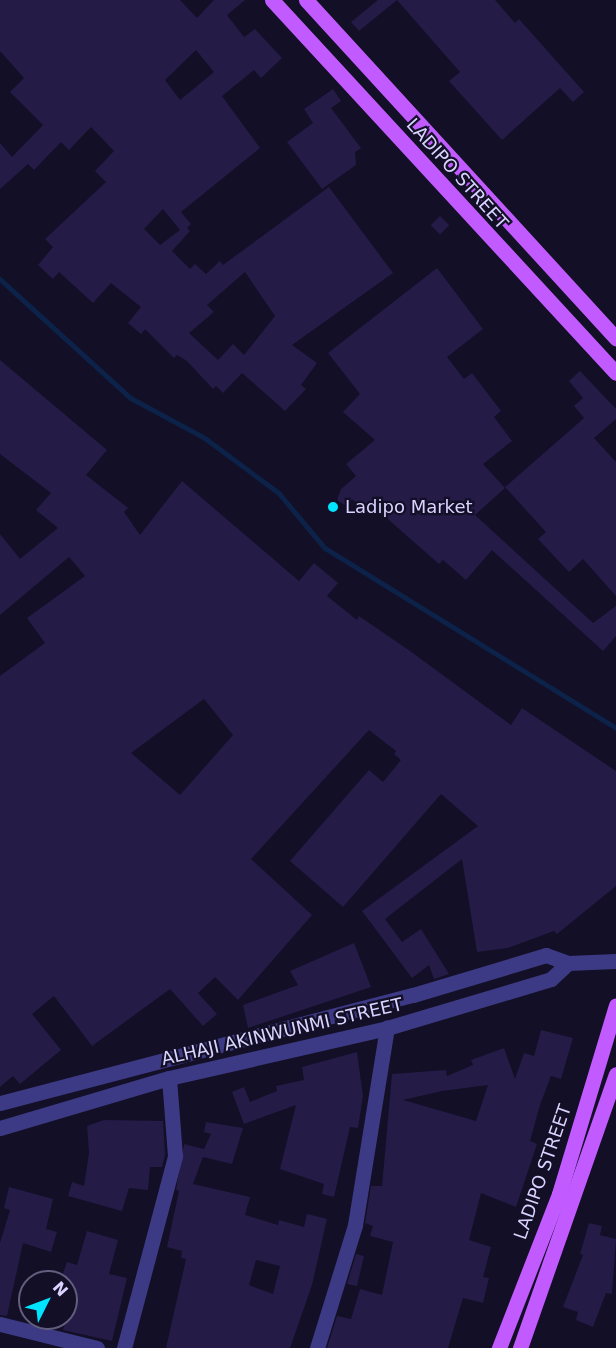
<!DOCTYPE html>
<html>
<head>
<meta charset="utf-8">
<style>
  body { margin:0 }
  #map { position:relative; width:616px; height:1348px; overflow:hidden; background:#130f26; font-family:"DejaVu Sans",sans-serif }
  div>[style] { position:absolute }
  .stream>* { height:4.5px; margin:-2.25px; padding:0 2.25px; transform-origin:2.25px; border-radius:2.25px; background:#0c2248 }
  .building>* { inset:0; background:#241b47; transform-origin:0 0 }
  .minor>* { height:15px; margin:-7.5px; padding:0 7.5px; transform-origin:7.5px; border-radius:7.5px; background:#3d3a85 }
  .major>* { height:15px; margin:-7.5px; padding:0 7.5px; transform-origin:7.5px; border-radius:7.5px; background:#c25bff }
  .dots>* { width:16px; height:16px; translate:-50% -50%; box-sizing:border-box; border:3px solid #130f26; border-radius:50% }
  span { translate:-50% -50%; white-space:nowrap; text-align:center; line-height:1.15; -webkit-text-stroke:4.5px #130f26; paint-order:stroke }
  .street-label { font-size:18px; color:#d9d4ff }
  .poi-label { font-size:18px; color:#d9d4ff }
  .left { translate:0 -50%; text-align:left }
  .north { position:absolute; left:18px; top:1270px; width:60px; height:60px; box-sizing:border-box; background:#130f26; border:2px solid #625e7d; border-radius:50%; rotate:48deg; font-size:16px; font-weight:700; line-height:24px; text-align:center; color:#d9d4ff }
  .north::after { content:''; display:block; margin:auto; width:21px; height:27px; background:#00e5ff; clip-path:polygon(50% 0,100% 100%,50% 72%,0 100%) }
</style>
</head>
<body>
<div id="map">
  <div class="stream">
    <i style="left:0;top:279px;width:177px;rotate:42.3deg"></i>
    <i style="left:131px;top:398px;width:84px;rotate:28.4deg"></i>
    <i style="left:205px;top:438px;width:92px;rotate:36.6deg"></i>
    <i style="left:279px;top:493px;width:72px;rotate:50.1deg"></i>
    <i style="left:325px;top:548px;width:342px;rotate:31.7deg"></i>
  </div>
  <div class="building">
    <i style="clip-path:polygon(evenodd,0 0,180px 0,197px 18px,214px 0,245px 0,227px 15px,244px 37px,255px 29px,282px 58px,261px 78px,254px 70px,222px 96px,260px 148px,181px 212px,191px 224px,187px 228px,190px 231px,172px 251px,190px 269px,195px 264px,206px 274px,220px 261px,223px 265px,329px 187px,393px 273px,292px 345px,317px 363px,301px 385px,306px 389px,285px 411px,242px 373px,223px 393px,216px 386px,213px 389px,187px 361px,177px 355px,174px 358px,145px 329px,141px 334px,128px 323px,141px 307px,111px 283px,93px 303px,59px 272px,53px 279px,38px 265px,53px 247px,45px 239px,106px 182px,95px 171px,114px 151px,91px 127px,69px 150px,61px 142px,34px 170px,28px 164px,0 189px,0 143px,12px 157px,43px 125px,10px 92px,24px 78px,0 51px,0 0,196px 50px,214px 72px,180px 100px,165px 80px,196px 50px,0 0,163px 209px,180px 230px,160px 245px,144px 229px,163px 209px,0 0,245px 272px,275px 316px,244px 355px,233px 344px,218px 360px,189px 333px,214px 312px,207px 305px,245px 272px)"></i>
    <i style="clip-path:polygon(378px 0,495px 0,515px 23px,519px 19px,584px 92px,573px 102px,560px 88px,502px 140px,449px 81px,460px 72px,397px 0,359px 31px,351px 22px)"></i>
    <i style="clip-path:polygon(333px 89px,341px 101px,331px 108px,361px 148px,355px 152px,356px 165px,322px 189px,287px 142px,313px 123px,304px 109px)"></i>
    <i style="left:440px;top:216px;width:13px;height:13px;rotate:45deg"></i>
    <i style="clip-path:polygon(437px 268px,483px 329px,447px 357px,464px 379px,472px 373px,501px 411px,494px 417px,512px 441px,483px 464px,505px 488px,475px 515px,593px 623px,616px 606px,616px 636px,603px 651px,492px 550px,466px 580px,443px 560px,439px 564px,373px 506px,367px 512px,352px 499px,348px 507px,337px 500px,341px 489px,356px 476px,346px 464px,375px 440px,343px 412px,360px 394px,328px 353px)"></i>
    <i style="clip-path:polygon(evenodd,0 360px,107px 450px,86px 475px,128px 508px,124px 512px,140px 535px,182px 481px,299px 581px,314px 563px,338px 583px,327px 596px,357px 620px,359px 616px,410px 651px,511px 725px,522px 708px,616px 771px,616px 886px,557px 934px,554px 931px,508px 948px,477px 952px,462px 859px,385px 919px,402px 942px,421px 929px,449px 974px,434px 979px,429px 965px,412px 978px,362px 911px,478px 826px,441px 794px,343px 907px,290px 861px,369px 770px,383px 782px,401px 760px,394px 754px,396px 751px,369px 730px,251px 859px,312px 915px,238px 1000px,215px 977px,198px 993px,217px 1014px,203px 1026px,170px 989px,92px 1046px,54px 996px,32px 1014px,61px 1050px,20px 1084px,13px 1076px,0 1087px,0 676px,45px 643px,27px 618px,85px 576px,69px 557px,0 615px,0 534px,20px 559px,58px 528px,36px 510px,51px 493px,0 454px,0 360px,204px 699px,233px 735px,180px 795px,131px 753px,204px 699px)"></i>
    <i style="clip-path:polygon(580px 371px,616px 409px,616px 419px,594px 438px,616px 462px,616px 596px,583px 559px,569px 572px,538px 539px,546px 532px,505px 487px,584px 418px,574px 406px,583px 398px,569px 381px)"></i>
    <i style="clip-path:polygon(354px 943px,371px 987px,248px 1028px,243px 1005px,298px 985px,290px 971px)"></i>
    <i style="clip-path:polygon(evenodd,541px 1030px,573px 1038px,561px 1079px,551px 1076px,540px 1105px,530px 1141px,537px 1144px,516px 1207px,481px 1193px,469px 1240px,491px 1247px,483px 1277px,489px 1278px,483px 1303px,463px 1298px,448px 1348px,327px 1348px,337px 1316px,351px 1319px,360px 1289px,382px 1295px,393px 1242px,370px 1236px,373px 1226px,365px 1223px,371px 1186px,382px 1186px,392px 1074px,446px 1070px,447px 1076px,473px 1065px,471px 1060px,504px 1048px,515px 1079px,524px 1053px,534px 1056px,541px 1030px,488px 1085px,476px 1121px,403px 1100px,442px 1091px,488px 1085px)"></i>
    <i style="clip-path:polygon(357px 1052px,363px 1096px,358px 1128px,350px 1127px,334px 1197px,322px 1194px,324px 1184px,280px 1169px,296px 1105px,244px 1124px,232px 1092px,244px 1087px,250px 1102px,277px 1091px,276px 1086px,304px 1080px,302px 1067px)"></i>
    <i style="clip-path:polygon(104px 1120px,163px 1121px,165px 1155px,162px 1167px,150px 1167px,148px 1190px,129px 1188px,122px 1211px,68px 1196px,72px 1182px,84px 1186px,89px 1153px,87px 1126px)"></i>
    <i style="clip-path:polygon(evenodd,206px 1122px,243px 1128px,232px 1164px,203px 1157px,193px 1184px,250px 1197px,245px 1215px,278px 1225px,279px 1220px,304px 1227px,307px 1214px,327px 1219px,312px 1285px,290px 1348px,166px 1348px,186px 1259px,181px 1258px,182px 1251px,167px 1247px,179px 1191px,176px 1190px,184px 1144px,204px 1149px,211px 1134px,204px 1132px,206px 1122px,256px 1260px,280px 1266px,273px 1294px,249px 1285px,256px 1260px)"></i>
    <i style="clip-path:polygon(9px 1187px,53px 1199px,46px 1229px,57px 1232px,51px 1252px,23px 1243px,7px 1316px,0 1315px,0 1243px,10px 1210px,4px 1208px)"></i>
    <i style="clip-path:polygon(589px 1223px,602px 1226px,600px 1235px,616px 1239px,612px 1294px,606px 1293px,593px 1327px,576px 1320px,578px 1312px,563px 1307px,583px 1255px,580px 1254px)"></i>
    <i style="clip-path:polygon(87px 1231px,118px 1240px,109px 1274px,127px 1278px,112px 1341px,63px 1330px,74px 1291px,66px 1289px,66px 1282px,60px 1282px,67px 1262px,77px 1265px)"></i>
    <i style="clip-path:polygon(356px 1254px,364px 1256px,357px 1286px,347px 1284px)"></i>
  </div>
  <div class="minor">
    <i style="left:0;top:1103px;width:427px;rotate:-14.7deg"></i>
    <i style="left:413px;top:995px;width:139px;rotate:-16.7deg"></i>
    <i style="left:546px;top:955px;width:23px;rotate:20deg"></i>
    <i style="left:568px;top:963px;width:48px;rotate:-2.4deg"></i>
    <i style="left:0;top:1128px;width:176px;rotate:-16.5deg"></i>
    <i style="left:169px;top:1078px;width:224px;rotate:-12.9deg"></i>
    <i style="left:387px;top:1028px;width:171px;rotate:-16.6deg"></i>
    <i style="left:551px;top:979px;width:23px;rotate:-43deg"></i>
    <i style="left:0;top:1324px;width:100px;rotate:13.9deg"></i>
    <i style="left:124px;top:1348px;width:199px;rotate:-75.1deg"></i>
    <i style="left:175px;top:1156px;width:78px;rotate:-94.4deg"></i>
    <i style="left:317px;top:1348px;width:129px;rotate:-72.8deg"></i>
    <i style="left:355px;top:1225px;width:200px;rotate:-80.8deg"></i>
  </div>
  <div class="major">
    <i style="left:272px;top:0;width:507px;rotate:47.32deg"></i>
    <i style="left:306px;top:0;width:459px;rotate:47.5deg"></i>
    <i style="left:499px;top:1348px;width:165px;rotate:-68.7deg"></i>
    <i style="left:559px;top:1194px;width:197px;rotate:-73.2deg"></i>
    <i style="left:520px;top:1348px;width:290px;rotate:-70.7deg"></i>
  </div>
  <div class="dots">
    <i style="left:333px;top:507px;background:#00e5ff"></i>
  </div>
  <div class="street-label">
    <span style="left:457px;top:174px;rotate:48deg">LADIPO STREET</span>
    <span style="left:282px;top:1032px;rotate:-13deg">ALHAJI AKINWUNMI STREET</span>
    <span style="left:543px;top:1172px;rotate:-71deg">LADIPO STREET</span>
  </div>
  <div class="poi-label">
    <span class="left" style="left:345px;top:507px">Ladipo Market</span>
  </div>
  <div class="north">N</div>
</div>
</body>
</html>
